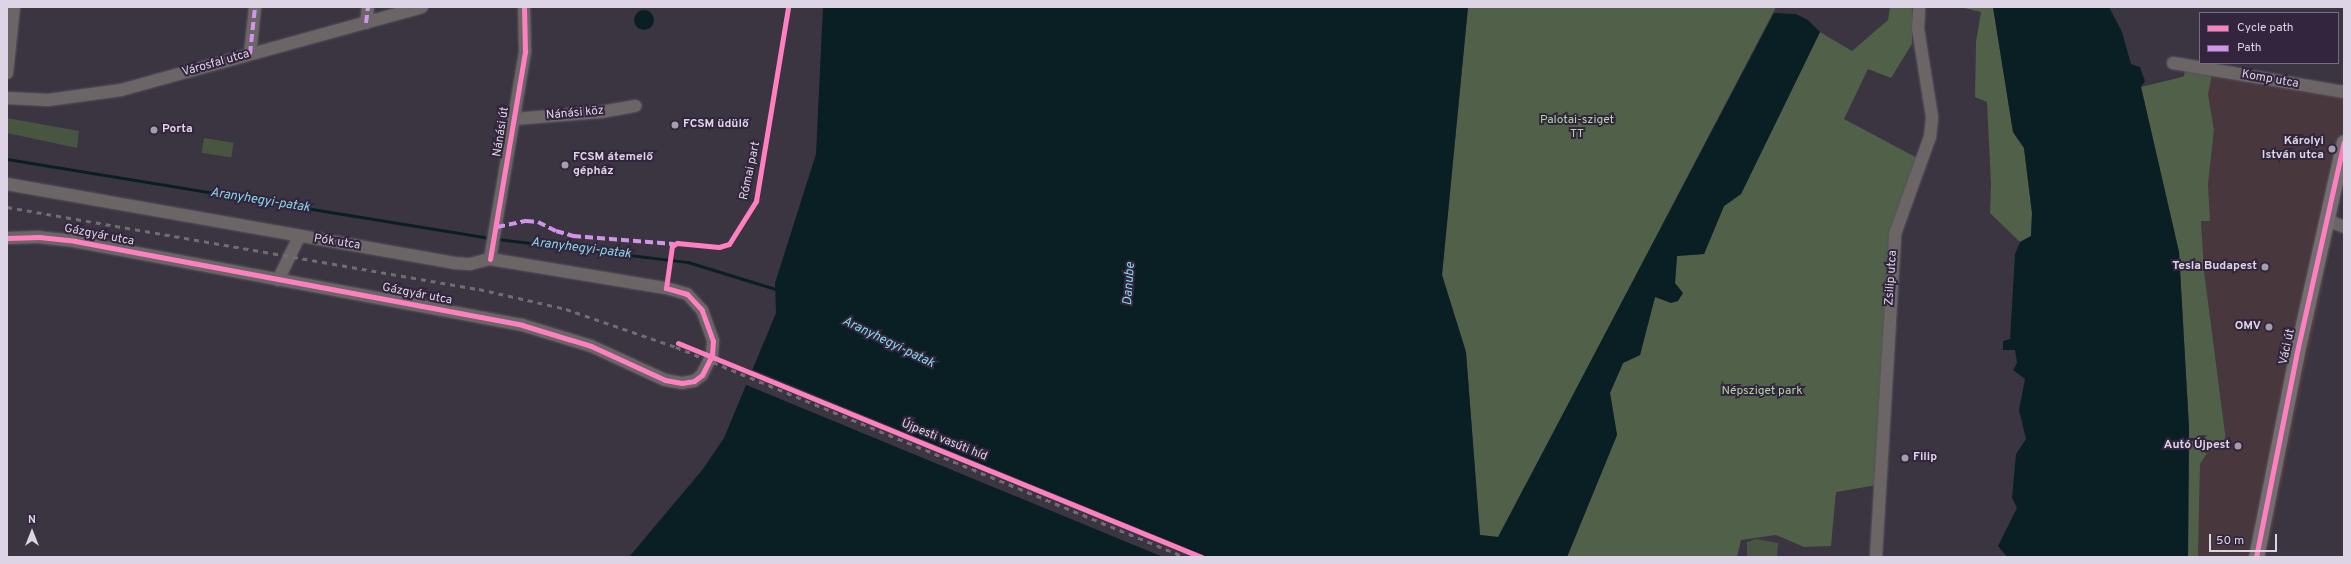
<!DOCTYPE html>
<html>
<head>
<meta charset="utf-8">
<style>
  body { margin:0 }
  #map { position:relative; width:2351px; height:564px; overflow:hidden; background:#3b3541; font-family:Overpass,sans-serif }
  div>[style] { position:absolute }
  .commercial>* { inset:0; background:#49373e }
  .green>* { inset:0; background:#475541; transform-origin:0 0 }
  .forest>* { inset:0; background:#506049 }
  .water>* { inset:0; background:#0a1f24 }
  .round { border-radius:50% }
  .pier>* { inset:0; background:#3b3541 }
  .stream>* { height:2.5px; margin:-1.25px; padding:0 1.25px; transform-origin:1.25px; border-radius:1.25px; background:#0a1f24 }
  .roads { filter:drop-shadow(0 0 1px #58535e) drop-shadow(0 0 1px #58535e) }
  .minor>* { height:12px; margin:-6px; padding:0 6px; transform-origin:6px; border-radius:6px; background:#6b6566 }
  .major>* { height:15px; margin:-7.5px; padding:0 7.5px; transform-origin:7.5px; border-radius:7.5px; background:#766d70 }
  .rail>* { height:2.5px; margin-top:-1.25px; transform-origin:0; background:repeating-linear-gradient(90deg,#726c72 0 5px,transparent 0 10px) }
  .quiet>* { height:4px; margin-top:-2px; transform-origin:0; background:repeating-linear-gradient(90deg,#d193ec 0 8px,transparent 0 12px) }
  .cycleway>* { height:5px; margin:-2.5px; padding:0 2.5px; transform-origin:2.5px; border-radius:2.5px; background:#ff80c0 }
  .dots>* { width:11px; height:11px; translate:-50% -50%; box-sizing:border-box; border:2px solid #32253d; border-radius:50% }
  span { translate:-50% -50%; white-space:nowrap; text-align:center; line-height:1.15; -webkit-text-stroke:4px #32253d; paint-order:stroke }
  .street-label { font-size:12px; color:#ddd5e5 }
  .park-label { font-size:12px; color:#b0d5a0 }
  .poi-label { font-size:12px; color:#ddd5e5; font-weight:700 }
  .left { translate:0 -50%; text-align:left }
  .right { translate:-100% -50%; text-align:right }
  .water-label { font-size:13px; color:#87d9e7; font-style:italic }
  .frame { position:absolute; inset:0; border:8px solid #ddd5e5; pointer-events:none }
  .legend { position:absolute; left:2199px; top:12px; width:140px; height:52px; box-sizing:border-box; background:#32253d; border:1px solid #766b80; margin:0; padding:5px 7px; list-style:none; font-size:12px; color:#ddd5e5 }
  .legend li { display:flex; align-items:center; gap:8px; height:20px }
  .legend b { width:20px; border:1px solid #766b80 }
  .north { position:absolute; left:12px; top:512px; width:40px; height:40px; -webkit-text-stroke:3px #32253d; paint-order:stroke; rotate:0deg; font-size:11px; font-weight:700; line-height:16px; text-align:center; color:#ddd5e5 }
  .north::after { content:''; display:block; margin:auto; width:14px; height:18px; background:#ddd5e5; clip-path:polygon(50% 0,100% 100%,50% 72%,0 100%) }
  .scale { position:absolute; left:2209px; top:534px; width:68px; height:18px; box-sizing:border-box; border:2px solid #ddd5e5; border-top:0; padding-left:5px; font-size:12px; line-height:14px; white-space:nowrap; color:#ddd5e5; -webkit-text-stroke:3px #32253d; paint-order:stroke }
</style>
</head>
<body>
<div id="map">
  <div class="commercial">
    <i style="clip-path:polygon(2212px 75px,2344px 98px,2344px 185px,2267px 557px,2198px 557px,2200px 464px,2206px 453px,2226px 440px,2204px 271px,2201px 221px,2210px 221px,2208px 184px,2214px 130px,2208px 94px)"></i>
  </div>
  <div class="green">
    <i style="clip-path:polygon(7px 118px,79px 131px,77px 148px,7px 133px)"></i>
    <i style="left:204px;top:138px;width:30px;height:15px;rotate:9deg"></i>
    <i style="clip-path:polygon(1756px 539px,1778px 543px,1777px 557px,1747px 557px,1747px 542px)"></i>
  </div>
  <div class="forest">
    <i style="clip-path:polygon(1468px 7px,1776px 7px,1499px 537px,1480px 535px,1466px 352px,1442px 275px)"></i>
    <i style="clip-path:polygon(1890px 7px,1912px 7px,1912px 44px,1891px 78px,1868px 69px,1844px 119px,1921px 160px,1895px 234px,1877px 485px,1836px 492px,1831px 546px,1804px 547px,1776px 535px,1741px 540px,1737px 557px,1567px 557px,1617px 435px,1610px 393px,1623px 363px,1640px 355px,1655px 297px,1675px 283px,1677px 256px,1704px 254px,1724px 206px,1741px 194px,1820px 32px,1852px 51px,1888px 20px)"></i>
    <i style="clip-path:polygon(1960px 7px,1993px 7px,2013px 132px,2024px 148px,2032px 213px,2031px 236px,2020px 242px,1990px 213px,1991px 184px,1987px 102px,1975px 97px,1976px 42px,1981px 12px)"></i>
    <i style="clip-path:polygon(2185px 71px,2212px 75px,2208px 94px,2214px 130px,2208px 184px,2210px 221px,2201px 221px,2204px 271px,2226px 441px,2207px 453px,2200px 464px,2198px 557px,2188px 557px,2189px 428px,2179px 252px,2141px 87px,2178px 78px,2184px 76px)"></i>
  </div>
  <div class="water">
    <i style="clip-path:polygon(823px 7px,1468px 7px,1442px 275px,1466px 352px,1480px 535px,1498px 537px,1774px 13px,1796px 14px,1808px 20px,1820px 32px,1741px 194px,1724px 206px,1704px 254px,1677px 256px,1675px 283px,1683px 293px,1678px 301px,1671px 303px,1655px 297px,1640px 355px,1623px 363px,1610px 393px,1617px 435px,1567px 557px,629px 557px,703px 469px,724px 438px,776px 313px,775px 283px,816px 154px)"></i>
    <i style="clip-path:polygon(1993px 7px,2109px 7px,2122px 32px,2131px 64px,2140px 67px,2145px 81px,2141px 87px,2179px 252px,2189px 428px,2188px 557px,2007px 557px,1998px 546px,2017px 508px,2012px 498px,2016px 454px,2026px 439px,2019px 410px,2025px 379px,2013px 370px,2017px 363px,2015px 350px,2003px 350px,2003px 341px,2010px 339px,2015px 254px,2020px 242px,2031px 236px,2032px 213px,2024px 148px,2013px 132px)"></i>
    <i class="round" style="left:634px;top:10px;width:20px;height:20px"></i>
  </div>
  <div class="pier">
    <i style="clip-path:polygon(751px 369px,1167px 540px,1208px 557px,1163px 557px,744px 384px)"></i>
  </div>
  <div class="stream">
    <i style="left:7px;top:159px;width:489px;rotate:9.3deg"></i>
    <i style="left:497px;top:239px;width:192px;rotate:6.9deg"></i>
    <i style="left:688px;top:262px;width:95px;rotate:17.1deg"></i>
  </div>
  <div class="roads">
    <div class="minor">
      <i style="left:366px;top:23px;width:16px;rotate:-83deg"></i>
      <i style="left:250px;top:54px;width:47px;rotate:-83.9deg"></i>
      <i style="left:2173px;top:63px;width:173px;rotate:9.6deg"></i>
      <i style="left:7px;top:73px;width:66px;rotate:-83.9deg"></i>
      <i style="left:7px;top:98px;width:41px;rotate:2.8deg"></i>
      <i style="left:48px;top:100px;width:74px;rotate:-7.8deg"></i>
      <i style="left:121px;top:90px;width:312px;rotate:-15.4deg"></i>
      <i style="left:514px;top:119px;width:87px;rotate:-4.6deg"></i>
      <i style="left:601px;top:112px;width:35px;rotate:-10deg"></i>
      <i style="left:7px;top:184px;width:454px;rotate:10deg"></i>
      <i style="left:454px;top:263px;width:16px;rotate:4deg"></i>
      <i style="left:470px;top:264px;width:21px;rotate:-14deg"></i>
      <i style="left:490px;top:259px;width:178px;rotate:9.4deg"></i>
      <i style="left:666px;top:288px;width:22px;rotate:16deg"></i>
      <i style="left:687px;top:294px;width:22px;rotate:47deg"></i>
      <i style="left:702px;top:310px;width:33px;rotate:70deg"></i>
      <i style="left:713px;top:341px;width:14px;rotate:94deg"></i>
      <i style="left:712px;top:355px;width:22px;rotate:117deg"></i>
      <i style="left:702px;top:375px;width:10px;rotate:143deg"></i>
      <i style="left:694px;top:381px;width:12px;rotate:171deg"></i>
      <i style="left:682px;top:383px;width:17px;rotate:-170deg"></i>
      <i style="left:665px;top:380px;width:81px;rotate:-155.3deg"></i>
      <i style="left:591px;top:346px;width:72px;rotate:-163.1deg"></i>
      <i style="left:522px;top:325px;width:455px;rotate:-169.4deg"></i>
      <i style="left:75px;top:241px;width:36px;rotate:-174deg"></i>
      <i style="left:39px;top:237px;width:32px;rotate:178deg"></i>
      <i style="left:2326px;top:220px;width:19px;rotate:21deg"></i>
      <i style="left:490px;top:259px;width:211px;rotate:-80.4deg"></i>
      <i style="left:525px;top:51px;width:44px;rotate:-91.3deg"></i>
      <i style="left:278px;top:280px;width:48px;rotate:-64deg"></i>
      <i style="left:1876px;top:557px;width:324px;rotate:-86.6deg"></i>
      <i style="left:1895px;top:234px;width:103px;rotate:-70.2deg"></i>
      <i style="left:1930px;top:137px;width:20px;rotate:-84deg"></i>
      <i style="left:1932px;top:117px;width:89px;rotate:-99deg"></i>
      <i style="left:1918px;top:29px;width:22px;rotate:-87deg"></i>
    </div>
    <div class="major">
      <i style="left:2256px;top:557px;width:205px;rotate:-78.7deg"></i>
      <i style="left:2296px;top:356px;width:219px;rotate:-77.4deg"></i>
    </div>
  </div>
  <div class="rail">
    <i style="left:7px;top:207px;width:479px;rotate:9.9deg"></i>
    <i style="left:479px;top:289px;width:89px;rotate:12.9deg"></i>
    <i style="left:566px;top:309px;width:116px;rotate:19.1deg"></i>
    <i style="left:676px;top:347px;width:551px;rotate:22.42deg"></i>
  </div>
  <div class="quiet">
    <i style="left:366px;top:23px;width:16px;rotate:-83deg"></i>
    <i style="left:250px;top:54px;width:47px;rotate:-83.9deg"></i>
    <i style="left:497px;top:227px;width:30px;rotate:-12deg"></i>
    <i style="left:526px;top:221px;width:12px;rotate:5deg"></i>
    <i style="left:538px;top:222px;width:20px;rotate:27deg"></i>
    <i style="left:556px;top:231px;width:18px;rotate:16deg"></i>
    <i style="left:573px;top:236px;width:101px;rotate:4.5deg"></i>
  </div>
  <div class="cycleway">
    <i style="left:7px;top:238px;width:32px;rotate:-2deg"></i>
    <i style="left:39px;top:237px;width:36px;rotate:6deg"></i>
    <i style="left:75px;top:241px;width:455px;rotate:10.6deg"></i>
    <i style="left:522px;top:325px;width:72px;rotate:16.9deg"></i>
    <i style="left:591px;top:346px;width:81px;rotate:24.7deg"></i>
    <i style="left:665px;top:380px;width:17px;rotate:10deg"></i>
    <i style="left:682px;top:383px;width:12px;rotate:-9deg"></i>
    <i style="left:694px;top:381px;width:10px;rotate:-37deg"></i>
    <i style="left:702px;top:375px;width:22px;rotate:-63deg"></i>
    <i style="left:712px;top:355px;width:14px;rotate:-86deg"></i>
    <i style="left:713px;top:341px;width:33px;rotate:-110deg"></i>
    <i style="left:702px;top:310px;width:22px;rotate:-133deg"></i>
    <i style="left:687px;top:294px;width:22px;rotate:-164deg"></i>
    <i style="left:666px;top:288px;width:42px;rotate:-81.9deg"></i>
    <i style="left:672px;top:246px;width:6px;rotate:-31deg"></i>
    <i style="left:677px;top:243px;width:42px;rotate:5.4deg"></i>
    <i style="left:719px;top:247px;width:10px;rotate:-17deg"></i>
    <i style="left:729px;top:244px;width:51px;rotate:-57.9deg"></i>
    <i style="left:756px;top:201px;width:197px;rotate:-80.6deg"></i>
    <i style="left:490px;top:259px;width:211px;rotate:-80.4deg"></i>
    <i style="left:525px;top:51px;width:44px;rotate:-91.3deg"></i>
    <i style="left:678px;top:343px;width:565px;rotate:22.25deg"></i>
    <i style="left:2256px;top:557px;width:205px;rotate:-78.7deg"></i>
    <i style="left:2296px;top:356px;width:219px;rotate:-77.4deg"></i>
  </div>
  <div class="dots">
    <i style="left:675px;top:125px;background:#a49dac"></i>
    <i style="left:154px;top:130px;background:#a49dac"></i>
    <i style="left:2332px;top:149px;background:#a49dac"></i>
    <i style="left:565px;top:165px;background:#a49dac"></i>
    <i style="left:2265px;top:267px;background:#a49dac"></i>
    <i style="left:2269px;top:327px;background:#a49dac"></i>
    <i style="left:2238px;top:446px;background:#a49dac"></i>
    <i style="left:1905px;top:458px;background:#a49dac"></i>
  </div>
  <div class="street-label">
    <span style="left:216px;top:64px;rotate:-16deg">Városfal utca</span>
    <span style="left:2270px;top:80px;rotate:10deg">Komp utca</span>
    <span style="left:575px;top:114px;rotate:-5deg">Nánási köz</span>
    <span style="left:502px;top:132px;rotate:-81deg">Nánási út</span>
    <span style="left:751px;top:171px;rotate:-78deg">Római part</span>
    <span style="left:99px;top:236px;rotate:11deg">Gázgyár utca</span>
    <span style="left:337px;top:243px;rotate:9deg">Pók utca</span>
    <span style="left:1892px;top:278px;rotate:-86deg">Zsilip utca</span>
    <span style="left:417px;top:295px;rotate:11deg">Gázgyár utca</span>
    <span style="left:2288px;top:347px;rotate:-78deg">Váci út</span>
    <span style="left:944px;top:441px;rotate:22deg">Újpesti vasúti híd</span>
  </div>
  <div class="park-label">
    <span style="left:1577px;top:128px">Palotai-sziget<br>TT</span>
    <span style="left:1762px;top:392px">Népsziget park</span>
  </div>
  <div class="poi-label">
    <span class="left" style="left:683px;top:125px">FCSM üdülő</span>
    <span class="left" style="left:162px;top:130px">Porta</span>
    <span class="right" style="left:2324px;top:149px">Károlyi<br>István utca</span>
    <span class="left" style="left:573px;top:165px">FCSM átemelő<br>gépház</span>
    <span class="right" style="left:2257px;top:267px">Tesla Budapest</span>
    <span class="right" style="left:2261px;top:327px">OMV</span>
    <span class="right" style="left:2230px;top:446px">Autó Újpest</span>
    <span class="left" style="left:1913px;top:458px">Filip</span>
  </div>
  <div class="water-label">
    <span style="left:260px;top:201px;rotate:9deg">Aranyhegyi-patak</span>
    <span style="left:581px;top:249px;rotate:7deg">Aranyhegyi-patak</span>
    <span style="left:1130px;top:284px;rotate:-86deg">Danube</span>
    <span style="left:888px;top:343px;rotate:26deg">Aranyhegyi-patak</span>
  </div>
  <div class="frame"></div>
  <ul class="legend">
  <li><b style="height:5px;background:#ff80c0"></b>Cycle path</li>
  <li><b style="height:5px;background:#d193ec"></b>Path</li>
  </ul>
  <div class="north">N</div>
  <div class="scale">50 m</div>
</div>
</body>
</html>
